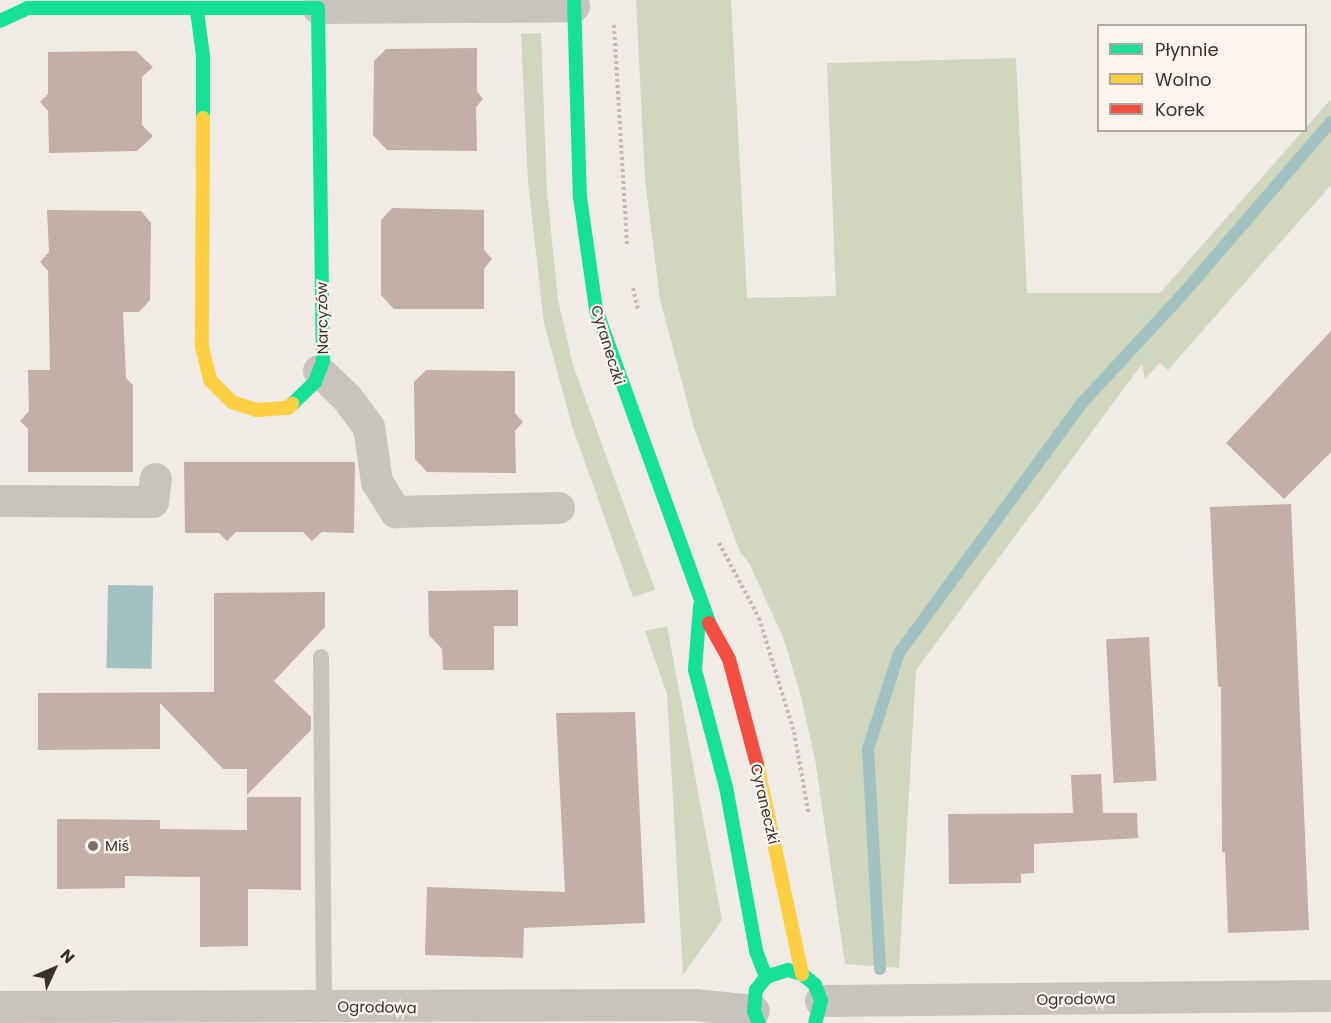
<!DOCTYPE html>
<html>
<head>
<meta charset="utf-8">
<style>
  body { margin:0 }
  #map { position:relative; width:1331px; height:1023px; overflow:hidden; background:#f0ebe5; font-family:Poppins,sans-serif }
  div>[style] { position:absolute }
  .green>* { inset:0; background:#d1d6bf }
  .water>* { inset:0; background:#a1c2c1; transform-origin:0 0 }
  .stream>* { height:12px; margin:-6px; padding:0 6px; transform-origin:6px; border-radius:6px; background:#a1c2c1 }
  .building>* { inset:0; background:#c3afa7; transform-origin:0 0 }
  .path>* { height:4px; margin-top:-2px; transform-origin:0; background:repeating-linear-gradient(90deg,#c2bbb6 0 3px,transparent 0 6px) }
  .lane>* { height:16px; margin:-8px; padding:0 8px; transform-origin:8px; border-radius:8px; background:#c9c3be }
  .street>* { height:32px; margin:-16px; padding:0 16px; transform-origin:16px; border-radius:16px; background:#c9c3be }
  .fast>* { height:14px; margin:-7px; padding:0 7px; transform-origin:7px; border-radius:7px; background:#16e098 }
  .slow>* { height:14px; margin:-7px; padding:0 7px; transform-origin:7px; border-radius:7px; background:#ffcf43 }
  .jam>* { height:14px; margin:-7px; padding:0 7px; transform-origin:7px; border-radius:7px; background:#f24e42 }
  .dots>* { width:16px; height:16px; translate:-50% -50%; box-sizing:border-box; border:3px solid #fbf5ee; border-radius:50% }
  span { translate:-50% -50%; white-space:nowrap; text-align:center; line-height:1.15; -webkit-text-stroke:4.5px #fbf5ee; paint-order:stroke }
  .street-label { font-size:15px; color:#3b302b }
  .poi-label { font-size:15px; color:#3b302b }
  .left { translate:0 -50%; text-align:left }
  .legend { position:absolute; left:1097px; top:24px; width:210px; height:108px; box-sizing:border-box; background:#fbf5ee; border:2px solid #aea6a0; margin:0; padding:8px 10px; list-style:none; font-size:18px; color:#3b302b }
  .legend li { display:flex; align-items:center; gap:12px; height:30px }
  .legend b { width:30px; border:2px solid #aea6a0 }
  .north { position:absolute; left:24px; top:939px; width:60px; height:60px; -webkit-text-stroke:4px #fbf5ee; paint-order:stroke; rotate:46deg; font-size:16px; font-weight:700; line-height:24px; text-align:center; color:#3b302b }
  .north::after { content:''; display:block; margin:auto; width:21px; height:27px; background:#3b302b; clip-path:polygon(50% 0,100% 100%,50% 72%,0 100%) }
</style>
</head>
<body>
<div id="map">
  <div class="green">
    <i style="clip-path:polygon(636px 0,731px 0,747px 298px,836px 296px,827px 63px,1016px 58px,1027px 293px,1160px 293px,1331px 99px,1331px 185px,1168px 370px,1160px 363px,1145px 379px,1142px 364px,916px 670px,899px 968px,845px 964px,815px 759px,800px 693px,783px 637px,749px 563px,740px 552px,694px 428px,660px 299px,645px 179px)"></i>
    <i style="clip-path:polygon(541px 33px,547px 192px,558px 300px,573px 365px,655px 590px,633px 597px,572px 426px,544px 323px,528px 183px,521px 34px)"></i>
    <i style="clip-path:polygon(667px 626px,722px 920px,683px 975px,667px 694px,645px 631px)"></i>
  </div>
  <div class="water">
    <i style="left:108px;top:585px;width:45px;height:83px;rotate:1deg"></i>
  </div>
  <div class="stream">
    <i style="left:880px;top:969px;width:220px;rotate:-93.1deg"></i>
    <i style="left:868px;top:749px;width:101px;rotate:-72.1deg"></i>
    <i style="left:899px;top:653px;width:310px;rotate:-53.8deg"></i>
    <i style="left:1082px;top:403px;width:147px;rotate:-47.2deg"></i>
    <i style="left:1182px;top:295px;width:228px;rotate:-49.3deg"></i>
  </div>
  <div class="building">
    <i style="clip-path:polygon(477px 48px,477px 91px,483px 99px,476px 107px,477px 151px,387px 150px,373px 135px,374px 61px,386px 49px)"></i>
    <i style="clip-path:polygon(136px 51px,153px 67px,142px 77px,142px 125px,153px 136px,137px 151px,49px 153px,48px 111px,40px 102px,48px 94px,48px 52px)"></i>
    <i style="clip-path:polygon(392px 208px,484px 210px,484px 250px,492px 259px,484px 269px,484px 309px,394px 309px,381px 295px,381px 220px)"></i>
    <i style="clip-path:polygon(47px 210px,141px 211px,151px 223px,150px 300px,139px 312px,123px 312px,126px 378px,133px 385px,133px 472px,28px 472px,28px 429px,20px 421px,29px 411px,28px 370px,50px 370px,48px 271px,40px 262px,49px 252px)"></i>
    <i style="clip-path:polygon(1331px 331px,1331px 452px,1284px 499px,1226px 443px)"></i>
    <i style="clip-path:polygon(426px 370px,515px 371px,515px 413px,523px 422px,515px 431px,516px 473px,427px 472px,415px 459px,414px 382px)"></i>
    <i style="clip-path:polygon(184px 462px,355px 462px,354px 533px,322px 532px,312px 541px,303px 532px,236px 532px,227px 541px,219px 533px,185px 533px)"></i>
    <i style="clip-path:polygon(1291px 504px,1309px 930px,1228px 933px,1225px 852px,1222px 852px,1221px 687px,1218px 687px,1210px 507px)"></i>
    <i style="clip-path:polygon(518px 590px,518px 626px,494px 626px,494px 670px,443px 670px,442px 649px,429px 635px,428px 591px)"></i>
    <i style="clip-path:polygon(325px 592px,325px 627px,274px 681px,311px 717px,311px 730px,247px 795px,247px 769px,223px 769px,160px 703px,160px 749px,38px 750px,38px 693px,214px 692px,214px 593px)"></i>
    <i style="left:1149px;top:637px;width:144px;height:43px;rotate:87deg"></i>
    <i style="clip-path:polygon(635px 712px,645px 923px,524px 928px,523px 958px,425px 955px,427px 887px,565px 892px,556px 713px)"></i>
    <i style="clip-path:polygon(1101px 774px,1103px 813px,1137px 813px,1138px 838px,1034px 844px,1034px 873px,1021px 874px,1021px 883px,949px 884px,948px 814px,1073px 813px,1071px 775px)"></i>
    <i style="clip-path:polygon(247px 797px,301px 797px,301px 890px,248px 889px,248px 946px,200px 947px,200px 877px,125px 876px,125px 888px,57px 889px,57px 819px,160px 820px,160px 829px,247px 830px)"></i>
  </div>
  <div class="path">
    <i style="left:614px;top:25px;width:220px;rotate:86.6deg"></i>
    <i style="left:633px;top:288px;width:23px;rotate:77deg"></i>
    <i style="left:719px;top:543px;width:85px;rotate:61.9deg"></i>
    <i style="left:759px;top:618px;width:119px;rotate:72.9deg"></i>
    <i style="left:794px;top:732px;width:84px;rotate:79.8deg"></i>
  </div>
  <div class="lane">
    <i style="left:321px;top:657px;width:349px;rotate:89.5deg"></i>
  </div>
  <div class="street">
    <i style="left:318px;top:8px;width:256px;rotate:-0.4deg"></i>
    <i style="left:319px;top:371px;width:39px;rotate:44deg"></i>
    <i style="left:347px;top:398px;width:36px;rotate:53deg"></i>
    <i style="left:369px;top:427px;width:56px;rotate:81.7deg"></i>
    <i style="left:377px;top:482px;width:36px;rotate:58deg"></i>
    <i style="left:396px;top:512px;width:163px;rotate:-1.4deg"></i>
    <i style="left:0;top:501px;width:153px;rotate:0.4deg"></i>
    <i style="left:153px;top:502px;width:23px;rotate:-83deg"></i>
    <i style="left:821px;top:1001px;width:510px;rotate:-0.56deg"></i>
    <i style="left:0;top:1007px;width:695px;rotate:-0.16deg"></i>
    <i style="left:695px;top:1005px;width:59px;rotate:5.8deg"></i>
  </div>
  <div class="fast">
    <i style="left:574px;top:0;width:197px;rotate:88.3deg"></i>
    <i style="left:580px;top:197px;width:114px;rotate:81.9deg"></i>
    <i style="left:596px;top:310px;width:333px;rotate:70.1deg"></i>
    <i style="left:197px;top:11px;width:45px;rotate:82.4deg"></i>
    <i style="left:203px;top:56px;width:62px;rotate:90deg"></i>
    <i style="left:0;top:21px;width:31px;rotate:-25deg"></i>
    <i style="left:28px;top:8px;width:290px"></i>
    <i style="left:318px;top:8px;width:353px;rotate:89.2deg"></i>
    <i style="left:323px;top:361px;width:22px;rotate:111deg"></i>
    <i style="left:315px;top:382px;width:32px;rotate:136deg"></i>
    <i style="left:700px;top:606px;width:64px;rotate:94.5deg"></i>
    <i style="left:695px;top:670px;width:121px;rotate:75.2deg"></i>
    <i style="left:726px;top:787px;width:167px;rotate:79.6deg"></i>
    <i style="left:756px;top:951px;width:28px;rotate:69deg"></i>
    <i style="left:759px;top:1023px;width:13px;rotate:-113deg"></i>
    <i style="left:754px;top:1011px;width:21px;rotate:-85deg"></i>
    <i style="left:756px;top:990px;width:16px;rotate:-52deg"></i>
    <i style="left:766px;top:977px;width:23px;rotate:-18deg"></i>
    <i style="left:788px;top:970px;width:15px;rotate:16deg"></i>
    <i style="left:802px;top:974px;width:17px;rotate:40deg"></i>
    <i style="left:815px;top:985px;width:17px;rotate:69deg"></i>
    <i style="left:821px;top:1001px;width:23px;rotate:105deg"></i>
  </div>
  <div class="slow">
    <i style="left:203px;top:118px;width:229px;rotate:90.3deg"></i>
    <i style="left:202px;top:347px;width:34px;rotate:76deg"></i>
    <i style="left:210px;top:380px;width:31px;rotate:45deg"></i>
    <i style="left:232px;top:402px;width:26px;rotate:18deg"></i>
    <i style="left:257px;top:410px;width:31px;rotate:-4deg"></i>
    <i style="left:288px;top:408px;width:6px;rotate:-45deg"></i>
    <i style="left:757px;top:764px;width:215px;rotate:77.9deg"></i>
  </div>
  <div class="jam">
    <i style="left:709px;top:623px;width:41px;rotate:60.9deg"></i>
    <i style="left:729px;top:659px;width:109px;rotate:75.1deg"></i>
  </div>
  <div class="dots">
    <i style="left:93px;top:846px;background:#7a716c"></i>
  </div>
  <div class="street-label">
    <span style="left:322px;top:318px;rotate:-91deg">Narcyzów</span>
    <span style="left:608px;top:345px;rotate:73deg">Cyraneczki</span>
    <span style="left:765px;top:804px;rotate:77deg">Cyraneczki</span>
    <span style="left:1076px;top:999px;rotate:-1deg">Ogrodowa</span>
    <span style="left:377px;top:1007px;rotate:1deg">Ogrodowa</span>
  </div>
  <div class="poi-label">
    <span class="left" style="left:105px;top:846px">Miś</span>
  </div>
  <ul class="legend">
  <li><b style="height:8px;background:#16e098"></b>Płynnie</li>
  <li><b style="height:8px;background:#ffcf43"></b>Wolno</li>
  <li><b style="height:8px;background:#f24e42"></b>Korek</li>
  </ul>
  <div class="north">N</div>
</div>
</body>
</html>
